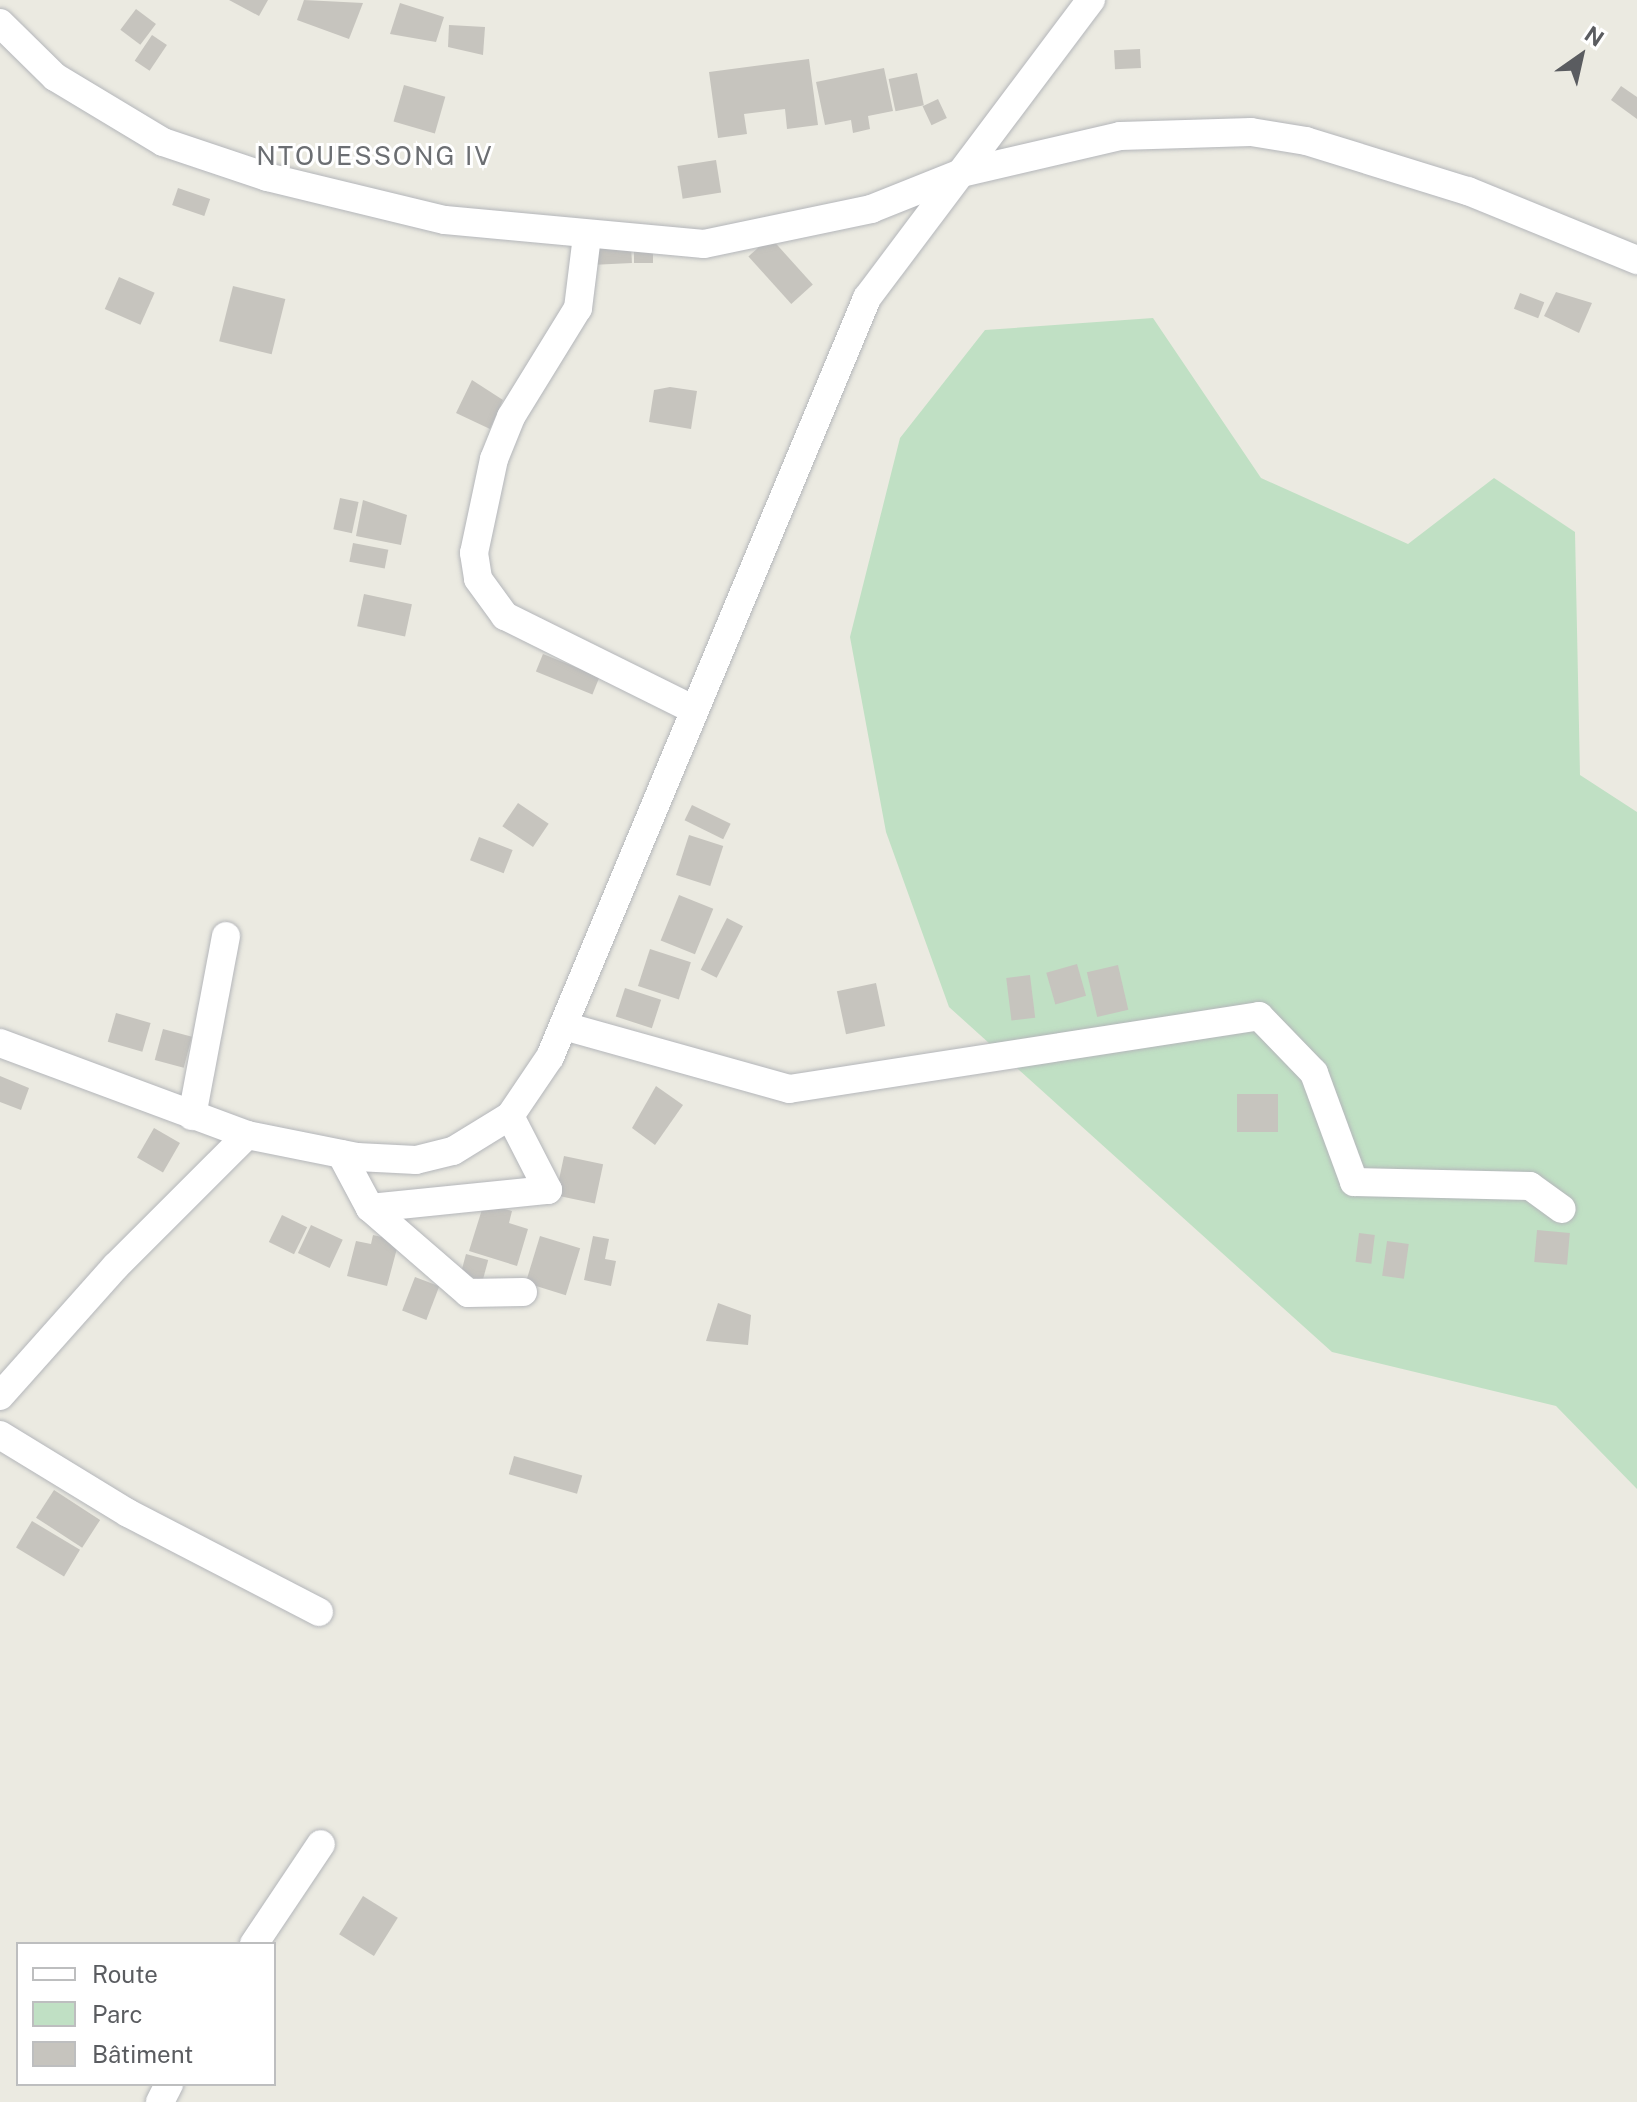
<!DOCTYPE html>
<html>
<head>
<meta charset="utf-8">
<style>
  body { margin:0 }
  #map { position:relative; width:1637px; height:2102px; overflow:hidden; background:#ebeae1; font-family:"Public Sans",sans-serif }
  div>[style] { position:absolute }
  .green>* { inset:0; background:#c0e0c4 }
  .building>* { inset:0; background:#c6c4be; transform-origin:0 0 }
  .roads { filter:drop-shadow(0 0 2px #b4b6ba) drop-shadow(0 0 2px #b4b6ba) }
  .minor>* { height:28px; margin:-14px; padding:0 14px; transform-origin:14px; border-radius:14px; background:#fff }
  span { translate:-50% -50%; white-space:nowrap; text-align:center; line-height:1.15; -webkit-text-stroke:6px #fff; paint-order:stroke }
  .quarter-label { font-size:26px; color:#6b6e72; letter-spacing:2px }
  .legend { position:absolute; left:16px; top:1942px; width:260px; height:144px; box-sizing:border-box; background:#fff; border:2px solid #bdbebf; margin:0; padding:10px 14px; list-style:none; font-size:24px; color:#5a5c60 }
  .legend li { display:flex; align-items:center; gap:16px; height:40px }
  .legend b { width:40px; border:2px solid #bdbebf }
  .north { position:absolute; left:1541px; top:16px; width:80px; height:80px; -webkit-text-stroke:6px #fff; paint-order:stroke; rotate:34deg; font-size:22px; font-weight:700; line-height:32px; text-align:center; color:#5a5c60 }
  .north::after { content:''; display:block; margin:auto; width:28px; height:36px; background:#5a5c60; clip-path:polygon(50% 0,100% 100%,50% 72%,0 100%) }
</style>
</head>
<body>
<div id="map">
  <div class="green">
    <i style="clip-path:polygon(1153px 318px,1261px 478px,1408px 544px,1494px 478px,1575px 532px,1580px 775px,1637px 812px,1637px 1489px,1556px 1406px,1332px 1352px,949px 1007px,886px 832px,850px 637px,900px 438px,985px 330px)"></i>
  </div>
  <div class="building">
    <i style="clip-path:polygon(229px 0,268px 0,259px 16px)"></i>
    <i style="clip-path:polygon(304px 0,363px 3px,349px 39px,297px 20px)"></i>
    <i style="clip-path:polygon(400px 3px,444px 17px,436px 42px,390px 34px)"></i>
    <i style="left:136px;top:9px;width:25px;height:26px;rotate:37deg"></i>
    <i style="clip-path:polygon(449px 25px,485px 27px,483px 55px,448px 47px)"></i>
    <i style="left:152px;top:35px;width:18px;height:31px;rotate:34deg"></i>
    <i style="left:1140px;top:49px;width:19px;height:26px;rotate:87deg"></i>
    <i style="clip-path:polygon(809px 59px,818px 125px,787px 129px,785px 109px,744px 114px,747px 134px,718px 138px,709px 72px)"></i>
    <i style="clip-path:polygon(884px 68px,893px 111px,868px 116px,870px 129px,853px 133px,851px 120px,825px 125px,816px 82px)"></i>
    <i style="left:917px;top:73px;width:33px;height:29px;rotate:78deg"></i>
    <i style="left:404px;top:85px;width:43px;height:38px;rotate:16deg"></i>
    <i style="clip-path:polygon(1621px 86px,1637px 97px,1637px 119px,1611px 100px)"></i>
    <i style="left:938px;top:99px;width:21px;height:17px;rotate:65deg"></i>
    <i style="left:716px;top:160px;width:33px;height:39px;rotate:81deg"></i>
    <i style="left:178px;top:188px;width:34px;height:18px;rotate:19deg"></i>
    <i style="left:770px;top:237px;width:64px;height:29px;rotate:48deg"></i>
    <i style="left:631px;top:245px;width:18px;height:36px;rotate:87deg"></i>
    <i style="left:653px;top:246px;width:17px;height:19px;rotate:90deg"></i>
    <i style="left:119px;top:277px;width:39px;height:35px;rotate:24deg"></i>
    <i style="left:233px;top:286px;width:54px;height:57px;rotate:14deg"></i>
    <i style="clip-path:polygon(1556px 292px,1592px 303px,1579px 333px,1544px 316px)"></i>
    <i style="left:1520px;top:293px;width:26px;height:17px;rotate:21deg"></i>
    <i style="clip-path:polygon(472px 380px,503px 400px,490px 429px,456px 413px)"></i>
    <i style="clip-path:polygon(670px 387px,697px 391px,691px 429px,649px 422px,654px 390px)"></i>
    <i style="left:340px;top:498px;width:19px;height:32px;rotate:12deg"></i>
    <i style="clip-path:polygon(363px 500px,407px 515px,401px 545px,356px 536px)"></i>
    <i style="left:353px;top:543px;width:36px;height:19px;rotate:11deg"></i>
    <i style="left:364px;top:594px;width:49px;height:33px;rotate:12deg"></i>
    <i style="left:543px;top:654px;width:61px;height:19px;rotate:22deg"></i>
    <i style="left:518px;top:803px;width:37px;height:28px;rotate:34deg"></i>
    <i style="left:692px;top:805px;width:43px;height:17px;rotate:26deg"></i>
    <i style="left:689px;top:835px;width:36px;height:42px;rotate:18deg"></i>
    <i style="left:479px;top:837px;width:36px;height:25px;rotate:21deg"></i>
    <i style="left:679px;top:895px;width:37px;height:49px;rotate:22deg"></i>
    <i style="left:727px;top:918px;width:18px;height:58px;rotate:27deg"></i>
    <i style="left:650px;top:949px;width:43px;height:39px;rotate:18deg"></i>
    <i style="left:1077px;top:964px;width:33px;height:32px;rotate:74deg"></i>
    <i style="left:1118px;top:965px;width:46px;height:32px;rotate:77deg"></i>
    <i style="left:1030px;top:975px;width:43px;height:24px;rotate:83deg"></i>
    <i style="left:876px;top:983px;width:44px;height:40px;rotate:78deg"></i>
    <i style="left:625px;top:988px;width:38px;height:30px;rotate:18deg"></i>
    <i style="left:116px;top:1013px;width:36px;height:30px;rotate:16deg"></i>
    <i style="left:163px;top:1029px;width:30px;height:32px;rotate:15deg"></i>
    <i style="clip-path:polygon(0 1076px,29px 1088px,21px 1110px,0 1102px)"></i>
    <i style="clip-path:polygon(656px 1086px,683px 1105px,655px 1145px,632px 1128px)"></i>
    <i style="left:1278px;top:1094px;width:38px;height:41px;rotate:90deg"></i>
    <i style="left:154px;top:1128px;width:30px;height:34px;rotate:30deg"></i>
    <i style="left:564px;top:1156px;width:40px;height:40px;rotate:12deg"></i>
    <i style="clip-path:polygon(484px 1203px,512px 1211px,509px 1223px,528px 1229px,517px 1266px,469px 1251px)"></i>
    <i style="left:282px;top:1215px;width:28px;height:30px;rotate:26deg"></i>
    <i style="left:311px;top:1225px;width:35px;height:31px;rotate:25deg"></i>
    <i style="left:1537px;top:1230px;width:33px;height:32px;rotate:5deg"></i>
    <i style="left:1359px;top:1233px;width:16px;height:29px;rotate:7deg"></i>
    <i style="clip-path:polygon(373px 1235px,399px 1241px,387px 1286px,347px 1276px,356px 1241px,371px 1244px)"></i>
    <i style="left:540px;top:1236px;width:42px;height:49px;rotate:17deg"></i>
    <i style="clip-path:polygon(593px 1236px,609px 1239px,605px 1259px,616px 1261px,611px 1286px,584px 1280px)"></i>
    <i style="left:1387px;top:1241px;width:22px;height:35px;rotate:8deg"></i>
    <i style="left:466px;top:1254px;width:23px;height:21px;rotate:15deg"></i>
    <i style="left:415px;top:1277px;width:26px;height:36px;rotate:21deg"></i>
    <i style="clip-path:polygon(718px 1303px,751px 1315px,748px 1345px,706px 1341px)"></i>
    <i style="left:514px;top:1456px;width:71px;height:19px;rotate:16deg"></i>
    <i style="left:54px;top:1490px;width:55px;height:33px;rotate:33deg"></i>
    <i style="left:32px;top:1521px;width:56px;height:31px;rotate:31deg"></i>
    <i style="left:363px;top:1896px;width:41px;height:45px;rotate:32deg"></i>
  </div>
  <div class="roads">
    <div class="minor">
      <i style="left:0;top:23px;width:77px;rotate:44.5deg"></i>
      <i style="left:55px;top:77px;width:126px;rotate:31deg"></i>
      <i style="left:163px;top:142px;width:110px;rotate:18.6deg"></i>
      <i style="left:267px;top:177px;width:183px;rotate:13.6deg"></i>
      <i style="left:445px;top:220px;width:260px;rotate:5.3deg"></i>
      <i style="left:704px;top:244px;width:171px;rotate:-11.8deg"></i>
      <i style="left:871px;top:209px;width:97px;rotate:-21.8deg"></i>
      <i style="left:961px;top:173px;width:163px;rotate:-13.1deg"></i>
      <i style="left:1120px;top:136px;width:131px;rotate:-1.7deg"></i>
      <i style="left:1251px;top:132px;width:56px;rotate:9.3deg"></i>
      <i style="left:1306px;top:141px;width:170px;rotate:17.2deg"></i>
      <i style="left:1468px;top:191px;width:183px;rotate:22.2deg"></i>
      <i style="left:587px;top:236px;width:73px;rotate:97.1deg"></i>
      <i style="left:578px;top:308px;width:128px;rotate:121.6deg"></i>
      <i style="left:511px;top:417px;width:45px;rotate:112deg"></i>
      <i style="left:494px;top:459px;width:96px;rotate:102deg"></i>
      <i style="left:474px;top:553px;width:26px;rotate:81deg"></i>
      <i style="left:478px;top:579px;width:46px;rotate:53.9deg"></i>
      <i style="left:505px;top:616px;width:209px;rotate:26.4deg"></i>
      <i style="left:564px;top:1026px;width:234px;rotate:15.6deg"></i>
      <i style="left:789px;top:1089px;width:476px;rotate:-8.8deg"></i>
      <i style="left:1259px;top:1016px;width:79px;rotate:46deg"></i>
      <i style="left:1314px;top:1073px;width:116px;rotate:69.8deg"></i>
      <i style="left:1354px;top:1182px;width:176px;rotate:1.3deg"></i>
      <i style="left:1530px;top:1186px;width:39px;rotate:36deg"></i>
      <i style="left:0;top:1043px;width:264px;rotate:20.4deg"></i>
      <i style="left:247px;top:1135px;width:112px;rotate:11.3deg"></i>
      <i style="left:357px;top:1157px;width:59px;rotate:2.9deg"></i>
      <i style="left:416px;top:1160px;width:38px;rotate:-14deg"></i>
      <i style="left:453px;top:1151px;width:67px;rotate:-31.6deg"></i>
      <i style="left:510px;top:1116px;width:71px;rotate:-55.9deg"></i>
      <i style="left:550px;top:1057px;width:823px;rotate:-67.33deg"></i>
      <i style="left:867px;top:298px;width:373px;rotate:-53.1deg"></i>
      <i style="left:192px;top:1116px;width:183px;rotate:-79.3deg"></i>
      <i style="left:341px;top:1154px;width:61px;rotate:61.8deg"></i>
      <i style="left:370px;top:1208px;width:130px;rotate:40.9deg"></i>
      <i style="left:468px;top:1293px;width:55px;rotate:-1deg"></i>
      <i style="left:370px;top:1208px;width:179px;rotate:-5.8deg"></i>
      <i style="left:548px;top:1190px;width:83px;rotate:-117.2deg"></i>
      <i style="left:0;top:1396px;width:174px;rotate:-48.3deg"></i>
      <i style="left:116px;top:1266px;width:185px;rotate:-45deg"></i>
      <i style="left:0;top:1435px;width:150px;rotate:31.4deg"></i>
      <i style="left:128px;top:1513px;width:215px;rotate:27.4deg"></i>
      <i style="left:254px;top:1944px;width:120px;rotate:-56.2deg"></i>
      <i style="left:160px;top:2102px;width:20px;rotate:-63deg"></i>
    </div>
  </div>
  <div class="quarter-label">
    <span style="left:375px;top:156px">NTOUESSONG IV</span>
  </div>
  <ul class="legend">
  <li><b style="height:10px;background:#fff"></b>Route</li>
  <li><b style="height:22px;background:#c0e0c4"></b>Parc</li>
  <li><b style="height:22px;background:#c6c4be"></b>Bâtiment</li>
  </ul>
  <div class="north">N</div>
</div>
</body>
</html>
